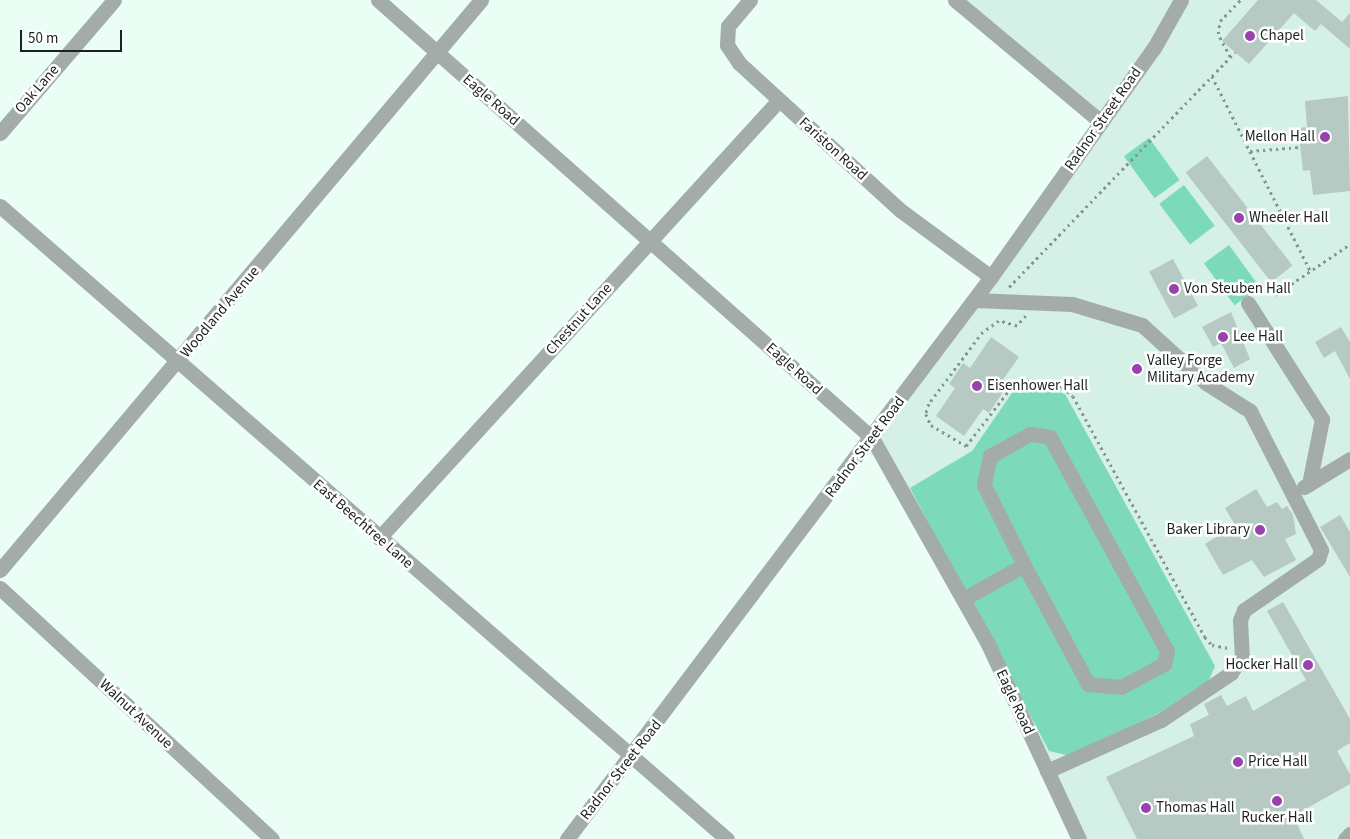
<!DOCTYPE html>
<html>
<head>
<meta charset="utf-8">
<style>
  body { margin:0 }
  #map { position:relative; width:1350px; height:839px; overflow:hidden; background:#eafef6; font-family:"Source Sans 3",sans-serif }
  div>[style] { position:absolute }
  .built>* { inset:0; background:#d5f0e6 }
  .green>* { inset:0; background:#7cdaba; transform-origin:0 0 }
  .building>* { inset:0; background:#b6c9c2; transform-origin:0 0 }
  .path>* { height:2.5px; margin-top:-1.25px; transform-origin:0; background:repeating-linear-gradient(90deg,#87958f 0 2.5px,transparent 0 6.5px) }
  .minor>* { height:15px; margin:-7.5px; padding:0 7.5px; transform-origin:7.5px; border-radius:7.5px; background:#a3aca8 }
  .dots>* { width:14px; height:14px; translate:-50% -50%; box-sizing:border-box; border:2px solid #fff; border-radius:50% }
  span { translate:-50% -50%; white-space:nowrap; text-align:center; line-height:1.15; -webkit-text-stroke:5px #fff; paint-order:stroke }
  .poi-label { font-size:15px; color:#1b221f }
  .left { translate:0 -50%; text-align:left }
  .right { translate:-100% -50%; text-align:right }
  .street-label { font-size:15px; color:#1b221f }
  .scale { position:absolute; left:20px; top:30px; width:102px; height:22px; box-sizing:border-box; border:2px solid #1b221f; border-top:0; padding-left:6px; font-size:15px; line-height:18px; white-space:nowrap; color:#1b221f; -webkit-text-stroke:4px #fff; paint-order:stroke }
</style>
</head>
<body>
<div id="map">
  <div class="built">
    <i style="clip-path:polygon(956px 0,1350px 0,1350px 839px,1079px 839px,988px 644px,872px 438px,1101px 122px)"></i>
  </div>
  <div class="green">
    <i style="left:1149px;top:138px;width:52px;height:31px;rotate:54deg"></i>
    <i style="left:1184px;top:185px;width:51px;height:31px;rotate:53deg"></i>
    <i style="left:1229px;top:245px;width:52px;height:31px;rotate:54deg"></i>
    <i style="clip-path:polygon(1036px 384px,1065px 394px,1215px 666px,1209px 680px,1161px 712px,1070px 756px,1049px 751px,910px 488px,972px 451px,1014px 390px)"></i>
  </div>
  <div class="building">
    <i style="clip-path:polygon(1258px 0,1316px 0,1342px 22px,1350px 13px,1350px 49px,1321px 24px,1315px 31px,1294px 13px,1249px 64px,1222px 41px)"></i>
    <i style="clip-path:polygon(1348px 96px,1350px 191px,1313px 195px,1310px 170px,1303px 171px,1298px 128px,1307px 127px,1305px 101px)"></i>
    <i style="left:1207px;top:156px;width:139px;height:27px;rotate:52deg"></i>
    <i style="left:1173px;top:259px;width:53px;height:27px;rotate:62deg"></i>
    <i style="clip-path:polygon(1231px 312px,1250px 359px,1234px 368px,1221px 343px,1213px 347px,1202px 327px)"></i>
    <i style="clip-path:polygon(1341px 327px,1350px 342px,1350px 379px,1335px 351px,1324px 358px,1315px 342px)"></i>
    <i style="clip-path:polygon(991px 337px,1019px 357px,1000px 384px,1006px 388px,989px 413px,983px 409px,964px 436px,936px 416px,955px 388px,949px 384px,963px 363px,970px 368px)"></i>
    <i style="clip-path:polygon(1256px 489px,1267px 507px,1277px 502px,1282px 509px,1287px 506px,1293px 515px,1296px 534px,1285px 539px,1296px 560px,1264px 577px,1252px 560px,1223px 575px,1205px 544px,1235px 525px,1225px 508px)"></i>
    <i style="clip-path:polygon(1340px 515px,1350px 532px,1350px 577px,1320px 527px)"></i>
    <i style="clip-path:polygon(1283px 602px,1350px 719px,1350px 743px,1337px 751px,1350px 774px,1350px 784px,1302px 811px,1304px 816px,1296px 821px,1304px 839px,1137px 839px,1106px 777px,1194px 736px,1190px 724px,1209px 715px,1204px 704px,1221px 695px,1227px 706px,1246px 696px,1253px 711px,1306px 680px,1267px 611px)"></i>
  </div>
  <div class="path">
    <i style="left:1230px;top:57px;width:26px;rotate:-118deg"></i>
    <i style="left:1218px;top:34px;width:13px;rotate:-81deg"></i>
    <i style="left:1220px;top:21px;width:29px;rotate:-46deg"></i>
    <i style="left:1212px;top:76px;width:220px;rotate:63.2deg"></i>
    <i style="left:1250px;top:151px;width:50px;rotate:-4.6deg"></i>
    <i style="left:1009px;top:287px;width:326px;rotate:-46.1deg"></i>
    <i style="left:1275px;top:295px;width:91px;rotate:-34.2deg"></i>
    <i style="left:1026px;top:316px;width:13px;rotate:132deg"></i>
    <i style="left:1017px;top:326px;width:19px;rotate:-164deg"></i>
    <i style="left:999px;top:321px;width:19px;rotate:145deg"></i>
    <i style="left:983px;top:332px;width:90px;rotate:126.9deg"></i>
    <i style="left:929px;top:404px;width:10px;rotate:107deg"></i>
    <i style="left:926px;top:414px;width:12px;rotate:66deg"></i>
    <i style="left:931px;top:425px;width:41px;rotate:31deg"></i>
    <i style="left:966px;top:446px;width:78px;rotate:-52.3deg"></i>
    <i style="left:1014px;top:384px;width:19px;rotate:-12deg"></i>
    <i style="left:1033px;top:380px;width:30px;rotate:14deg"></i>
    <i style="left:1062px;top:387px;width:14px;rotate:39deg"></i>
    <i style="left:1073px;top:396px;width:275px;rotate:61.3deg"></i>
    <i style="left:1205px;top:637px;width:11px;rotate:49deg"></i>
    <i style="left:1212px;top:645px;width:17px;rotate:10deg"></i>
  </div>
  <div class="minor">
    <i style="left:378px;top:0;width:660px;rotate:41.56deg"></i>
    <i style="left:872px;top:438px;width:236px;rotate:60.6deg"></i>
    <i style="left:988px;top:644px;width:215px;rotate:65deg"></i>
    <i style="left:750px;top:0;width:34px;rotate:130deg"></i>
    <i style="left:728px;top:26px;width:19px;rotate:93deg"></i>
    <i style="left:727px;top:45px;width:22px;rotate:56deg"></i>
    <i style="left:739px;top:63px;width:218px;rotate:42.4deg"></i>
    <i style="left:900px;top:210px;width:113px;rotate:36.4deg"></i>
    <i style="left:955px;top:0;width:190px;rotate:39.9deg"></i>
    <i style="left:0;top:133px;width:175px;rotate:-49.4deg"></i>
    <i style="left:0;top:206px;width:964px;rotate:41.05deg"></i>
    <i style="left:974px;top:300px;width:98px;rotate:2.3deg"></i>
    <i style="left:1072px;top:304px;width:73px;rotate:16.7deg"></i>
    <i style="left:1142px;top:325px;width:86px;rotate:42.2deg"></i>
    <i style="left:1206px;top:383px;width:52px;rotate:32.5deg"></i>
    <i style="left:1250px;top:411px;width:156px;rotate:62.9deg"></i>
    <i style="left:1321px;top:550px;width:9px;rotate:108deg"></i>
    <i style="left:1318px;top:559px;width:90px;rotate:145.4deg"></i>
    <i style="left:1244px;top:610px;width:11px;rotate:112deg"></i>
    <i style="left:1240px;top:620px;width:36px;rotate:87deg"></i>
    <i style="left:1242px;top:656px;width:20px;rotate:123deg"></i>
    <i style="left:1231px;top:673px;width:84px;rotate:146.1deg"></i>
    <i style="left:1161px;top:720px;width:125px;rotate:155.9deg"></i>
    <i style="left:1248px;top:303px;width:138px;rotate:57.5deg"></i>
    <i style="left:1322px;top:419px;width:66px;rotate:101.3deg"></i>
    <i style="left:1304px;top:487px;width:54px;rotate:-31.3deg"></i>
    <i style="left:379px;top:538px;width:593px;rotate:-47.6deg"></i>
    <i style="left:0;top:570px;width:746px;rotate:-49.84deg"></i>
    <i style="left:0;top:588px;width:370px;rotate:42.7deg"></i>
    <i style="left:963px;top:599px;width:70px;rotate:-29.1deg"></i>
    <i style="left:1024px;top:565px;width:135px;rotate:61.7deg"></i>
    <i style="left:1088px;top:684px;width:33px;rotate:5deg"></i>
    <i style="left:1121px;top:687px;width:49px;rotate:-28.1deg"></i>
    <i style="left:1164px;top:664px;width:13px;rotate:-77deg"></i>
    <i style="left:1167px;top:651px;width:244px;rotate:-118.7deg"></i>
    <i style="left:1050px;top:437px;width:20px;rotate:-171deg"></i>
    <i style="left:1030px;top:434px;width:46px;rotate:151.2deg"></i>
    <i style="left:990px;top:456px;width:30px;rotate:102deg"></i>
    <i style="left:984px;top:485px;width:89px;rotate:63.4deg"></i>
    <i style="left:567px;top:839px;width:704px;rotate:-52.97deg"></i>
    <i style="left:991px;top:277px;width:281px;rotate:-54.6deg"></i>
    <i style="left:1154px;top:48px;width:55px;rotate:-60.6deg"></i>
    <i style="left:1345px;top:839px;width:7px;rotate:-45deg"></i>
  </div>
  <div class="dots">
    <i style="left:1250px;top:36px;background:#9941ad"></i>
    <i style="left:1325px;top:137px;background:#9941ad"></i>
    <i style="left:1239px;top:218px;background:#9941ad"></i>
    <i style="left:1174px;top:289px;background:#9941ad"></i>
    <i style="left:1223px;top:337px;background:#9941ad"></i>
    <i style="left:1137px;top:369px;background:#9941ad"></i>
    <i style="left:977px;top:386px;background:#9941ad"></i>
    <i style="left:1260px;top:530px;background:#9941ad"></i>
    <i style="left:1308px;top:665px;background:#9941ad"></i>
    <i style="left:1238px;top:762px;background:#9941ad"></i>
    <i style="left:1277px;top:801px;background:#9941ad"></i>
    <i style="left:1146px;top:808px;background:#9941ad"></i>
  </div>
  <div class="poi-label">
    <span class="left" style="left:1260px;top:36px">Chapel</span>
    <span class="right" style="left:1315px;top:137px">Mellon Hall</span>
    <span class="left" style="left:1249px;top:218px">Wheeler Hall</span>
    <span class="left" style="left:1184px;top:289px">Von Steuben Hall</span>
    <span class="left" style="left:1233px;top:337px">Lee Hall</span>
    <span class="left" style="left:1147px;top:369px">Valley Forge<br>Military Academy</span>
    <span class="left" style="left:987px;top:386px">Eisenhower Hall</span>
    <span class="right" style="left:1250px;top:530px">Baker Library</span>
    <span class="right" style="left:1298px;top:665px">Hocker Hall</span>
    <span class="left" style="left:1248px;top:762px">Price Hall</span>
    <span class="left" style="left:1156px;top:808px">Thomas Hall</span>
    <span style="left:1277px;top:818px">Rucker Hall</span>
  </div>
  <div class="street-label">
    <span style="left:37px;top:89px;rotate:-49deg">Oak Lane</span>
    <span style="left:491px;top:100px;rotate:41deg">Eagle Road</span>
    <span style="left:1103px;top:119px;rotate:-55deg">Radnor Street Road</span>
    <span style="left:833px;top:149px;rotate:42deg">Fariston Road</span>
    <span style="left:220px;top:312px;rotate:-50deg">Woodland Avenue</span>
    <span style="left:579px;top:319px;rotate:-48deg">Chestnut Lane</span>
    <span style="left:794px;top:369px;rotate:42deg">Eagle Road</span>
    <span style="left:865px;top:447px;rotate:-53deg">Radnor Street Road</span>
    <span style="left:363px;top:524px;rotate:41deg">East Beechtree Lane</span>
    <span style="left:1015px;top:702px;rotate:65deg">Eagle Road</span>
    <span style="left:136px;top:714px;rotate:43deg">Walnut Avenue</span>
    <span style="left:621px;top:770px;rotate:-52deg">Radnor Street Road</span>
  </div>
  <div class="scale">50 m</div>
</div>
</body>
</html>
